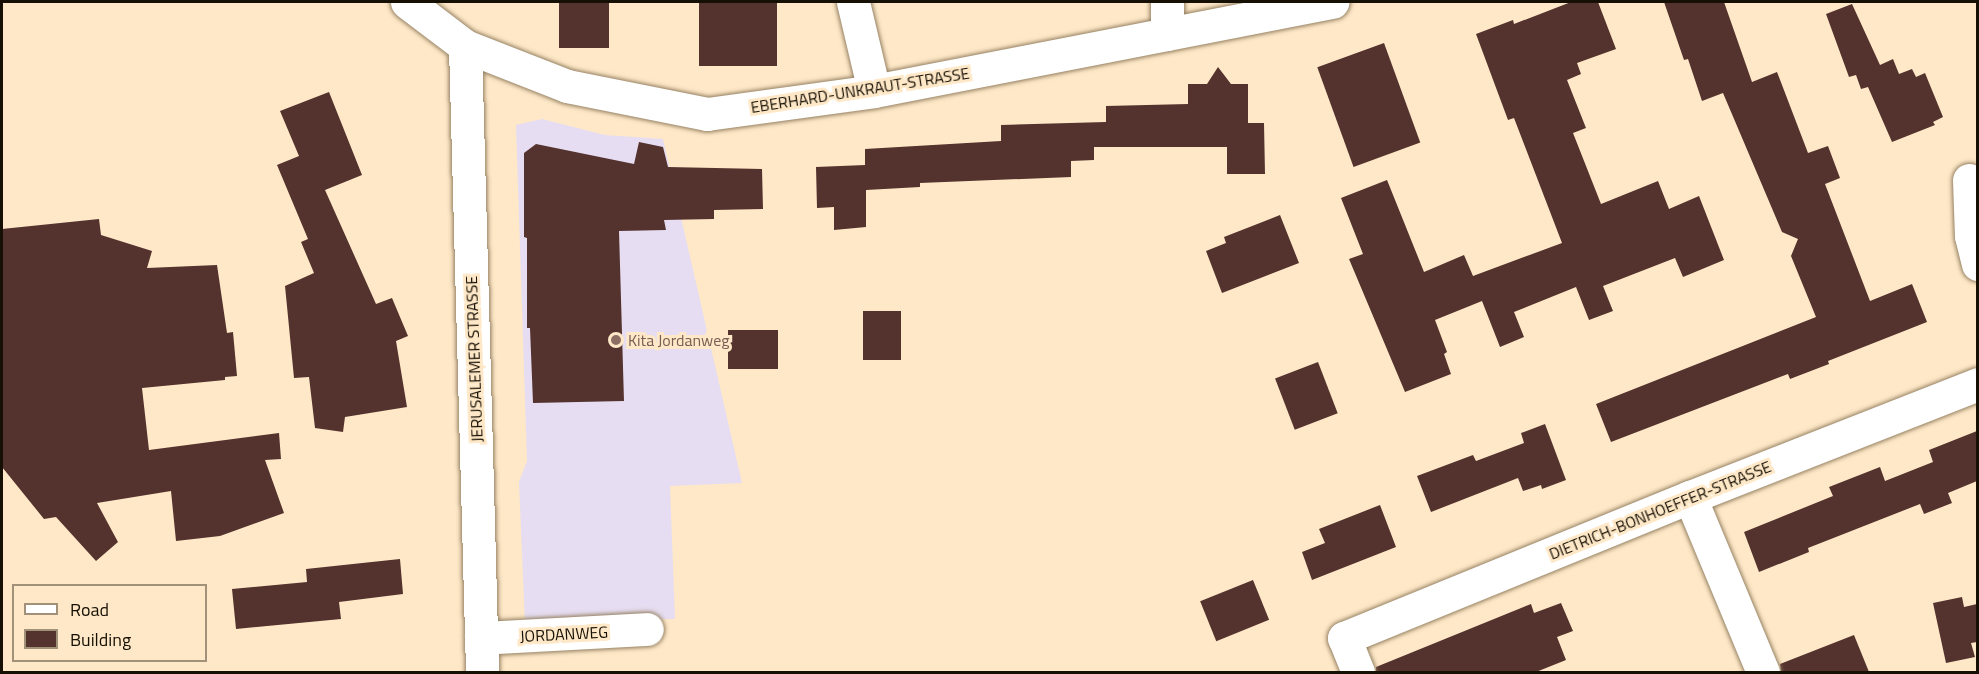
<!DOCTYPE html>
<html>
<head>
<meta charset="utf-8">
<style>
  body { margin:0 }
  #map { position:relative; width:1979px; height:674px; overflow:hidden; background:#fee8c7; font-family:"Titillium Web",sans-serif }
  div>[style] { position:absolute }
  .education>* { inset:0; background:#e6ddf2 }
  .building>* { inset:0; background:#54322e; transform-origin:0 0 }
  .roads { filter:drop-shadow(0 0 2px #968264) drop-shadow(0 0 2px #968264) }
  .street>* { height:33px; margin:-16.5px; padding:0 16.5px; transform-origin:16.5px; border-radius:16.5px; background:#fff }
  .dots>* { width:16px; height:16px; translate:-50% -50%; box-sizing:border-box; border:3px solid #fee8c7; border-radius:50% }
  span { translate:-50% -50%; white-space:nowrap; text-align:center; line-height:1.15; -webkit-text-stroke:6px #fee8c7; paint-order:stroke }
  .street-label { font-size:16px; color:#160f04 }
  .education-label { font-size:16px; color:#785e54 }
  .left { translate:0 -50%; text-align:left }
  .frame { position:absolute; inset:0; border:3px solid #160f04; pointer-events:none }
  .legend { position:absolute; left:12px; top:584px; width:195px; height:78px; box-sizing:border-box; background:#fee8c7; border:2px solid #a19179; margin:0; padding:8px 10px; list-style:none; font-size:18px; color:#160f04 }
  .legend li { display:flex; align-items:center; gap:12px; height:30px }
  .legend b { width:30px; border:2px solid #a19179 }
</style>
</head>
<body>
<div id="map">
  <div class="education">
    <i style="clip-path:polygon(542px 119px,605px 135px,663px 139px,742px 483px,670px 486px,675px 619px,525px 624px,519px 482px,527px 461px,516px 125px)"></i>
  </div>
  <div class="building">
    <i style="left:559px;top:2px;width:50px;height:46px"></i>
    <i style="left:699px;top:2px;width:78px;height:64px"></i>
    <i style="clip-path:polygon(1571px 2px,1598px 2px,1616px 49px,1577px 63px,1581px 74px,1567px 80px,1586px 128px,1573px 133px,1601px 204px,1658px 181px,1669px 209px,1699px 196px,1724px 260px,1683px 277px,1675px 258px,1603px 286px,1613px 311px,1589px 320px,1576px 287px,1514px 312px,1524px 337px,1500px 347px,1482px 301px,1435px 320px,1447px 352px,1444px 354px,1451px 374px,1405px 392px,1349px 259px,1363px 254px,1341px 198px,1387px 180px,1424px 272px,1464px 255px,1473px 276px,1562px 243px,1514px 118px,1508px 120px,1476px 34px,1513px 20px,1514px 24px)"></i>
    <i style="clip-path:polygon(1664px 2px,1724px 2px,1752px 82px,1777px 72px,1808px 153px,1828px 146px,1840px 178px,1825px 184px,1870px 301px,1912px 284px,1927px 322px,1828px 361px,1829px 364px,1790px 379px,1788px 374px,1611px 442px,1596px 404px,1816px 317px,1791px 256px,1798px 239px,1782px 232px,1723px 93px,1702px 101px,1688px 59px,1684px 60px)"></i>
    <i style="clip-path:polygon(1852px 4px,1880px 65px,1893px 59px,1899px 74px,1912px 69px,1916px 77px,1925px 73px,1943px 117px,1933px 122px,1935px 125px,1892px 142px,1868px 87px,1861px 89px,1856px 75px,1849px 77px,1826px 14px)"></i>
    <i style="left:1384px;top:43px;width:106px;height:71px;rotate:70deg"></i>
    <i style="clip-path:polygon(1218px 67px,1231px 84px,1248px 84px,1248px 123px,1264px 123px,1265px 174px,1227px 174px,1227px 147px,1094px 147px,1094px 160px,1071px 161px,1071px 177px,920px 183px,920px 187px,866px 190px,866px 227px,834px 230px,834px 207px,817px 208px,816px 167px,865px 165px,865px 149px,1001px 141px,1001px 125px,1106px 122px,1106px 106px,1188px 104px,1188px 84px,1207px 84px)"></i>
    <i style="clip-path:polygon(329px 92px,362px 175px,325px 190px,376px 304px,392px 298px,408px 336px,396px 341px,407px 407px,345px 417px,343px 432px,315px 428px,309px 377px,294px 378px,285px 286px,314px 273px,301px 242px,308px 239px,277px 165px,299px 156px,280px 111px)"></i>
    <i style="clip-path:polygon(639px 142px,663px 147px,668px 167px,762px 169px,763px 209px,714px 210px,714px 219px,664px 220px,666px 230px,619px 231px,624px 401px,533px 403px,530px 328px,527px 328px,527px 238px,524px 237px,524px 153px,536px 144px,634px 164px)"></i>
    <i style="clip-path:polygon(1280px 215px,1299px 263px,1222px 293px,1206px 251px,1226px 243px,1224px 237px)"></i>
    <i style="clip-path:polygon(99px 219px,101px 235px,152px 251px,147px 268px,217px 265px,227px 333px,233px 332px,237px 376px,225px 377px,225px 380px,142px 388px,149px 450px,279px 433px,281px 459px,265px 460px,284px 513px,220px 536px,176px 541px,171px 491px,97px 503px,118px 542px,96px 561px,56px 517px,44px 519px,2px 467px,2px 229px)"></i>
    <i style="left:863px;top:311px;width:38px;height:49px"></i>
    <i style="left:778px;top:330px;width:39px;height:50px;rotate:90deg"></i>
    <i style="left:1318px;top:362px;width:55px;height:46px;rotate:69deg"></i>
    <i style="clip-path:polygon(1545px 424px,1566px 480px,1542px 489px,1541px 485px,1523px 491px,1518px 478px,1431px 512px,1417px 476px,1473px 455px,1476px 461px,1524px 443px,1521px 433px)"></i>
    <i style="clip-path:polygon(1977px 431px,1977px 481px,1948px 493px,1952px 503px,1924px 514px,1920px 504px,1808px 548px,1809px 552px,1759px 572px,1744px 532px,1833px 496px,1829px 487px,1880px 467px,1885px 481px,1933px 462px,1929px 450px)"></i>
    <i style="clip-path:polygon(1380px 505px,1396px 547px,1312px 580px,1302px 552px,1325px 543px,1319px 529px)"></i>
    <i style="clip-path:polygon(400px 559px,403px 594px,339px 602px,341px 619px,236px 629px,232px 589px,307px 582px,306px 569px)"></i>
    <i style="left:1253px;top:580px;width:43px;height:57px;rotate:68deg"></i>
    <i style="clip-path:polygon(1962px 597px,1964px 607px,1977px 604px,1977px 642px,1971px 643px,1975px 657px,1946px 663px,1933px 603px)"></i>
    <i style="clip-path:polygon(1561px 603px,1573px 631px,1557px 637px,1566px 660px,1536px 672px,1376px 672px,1376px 667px,1531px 604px,1534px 613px)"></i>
    <i style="clip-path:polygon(1854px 635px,1869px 672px,1781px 672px,1780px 664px)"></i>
  </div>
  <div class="roads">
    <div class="street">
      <i style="left:407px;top:2px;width:73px;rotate:37.2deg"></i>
      <i style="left:465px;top:46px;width:110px;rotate:21.4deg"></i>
      <i style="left:567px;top:86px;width:143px;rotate:11.3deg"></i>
      <i style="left:707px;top:114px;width:169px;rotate:-7.8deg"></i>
      <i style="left:874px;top:91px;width:467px;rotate:-11deg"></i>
      <i style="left:853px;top:2px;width:91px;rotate:76.7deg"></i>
      <i style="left:1167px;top:2px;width:32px;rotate:90deg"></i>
      <i style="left:465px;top:46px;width:626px;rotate:88.44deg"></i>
      <i style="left:1969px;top:180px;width:56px;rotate:88deg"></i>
      <i style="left:1971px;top:236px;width:29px;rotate:76deg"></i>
      <i style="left:1690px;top:497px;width:190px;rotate:67.4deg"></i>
      <i style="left:481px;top:638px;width:166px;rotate:-3.1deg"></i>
      <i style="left:1358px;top:672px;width:37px;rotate:-112deg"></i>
      <i style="left:1344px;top:638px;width:374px;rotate:-22.2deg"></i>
      <i style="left:1690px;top:497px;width:309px;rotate:-21.4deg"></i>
    </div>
  </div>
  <div class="dots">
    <i style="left:616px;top:340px;background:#8d6e63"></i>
  </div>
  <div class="street-label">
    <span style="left:860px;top:90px;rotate:-9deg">EBERHARD-UNKRAUT-STRASSE</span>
    <span style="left:474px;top:359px;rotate:-92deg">JERUSALEMER STRASSE</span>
    <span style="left:1660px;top:510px;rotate:-22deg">DIETRICH-BONHOEFFER-STRASSE</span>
    <span style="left:564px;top:634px;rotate:-3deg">JORDANWEG</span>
  </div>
  <div class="education-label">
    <span class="left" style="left:628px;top:340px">Kita Jordanweg</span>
  </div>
  <div class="frame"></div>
  <ul class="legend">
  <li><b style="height:8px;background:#fff"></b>Road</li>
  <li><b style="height:16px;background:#54322e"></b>Building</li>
  </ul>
</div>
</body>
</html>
